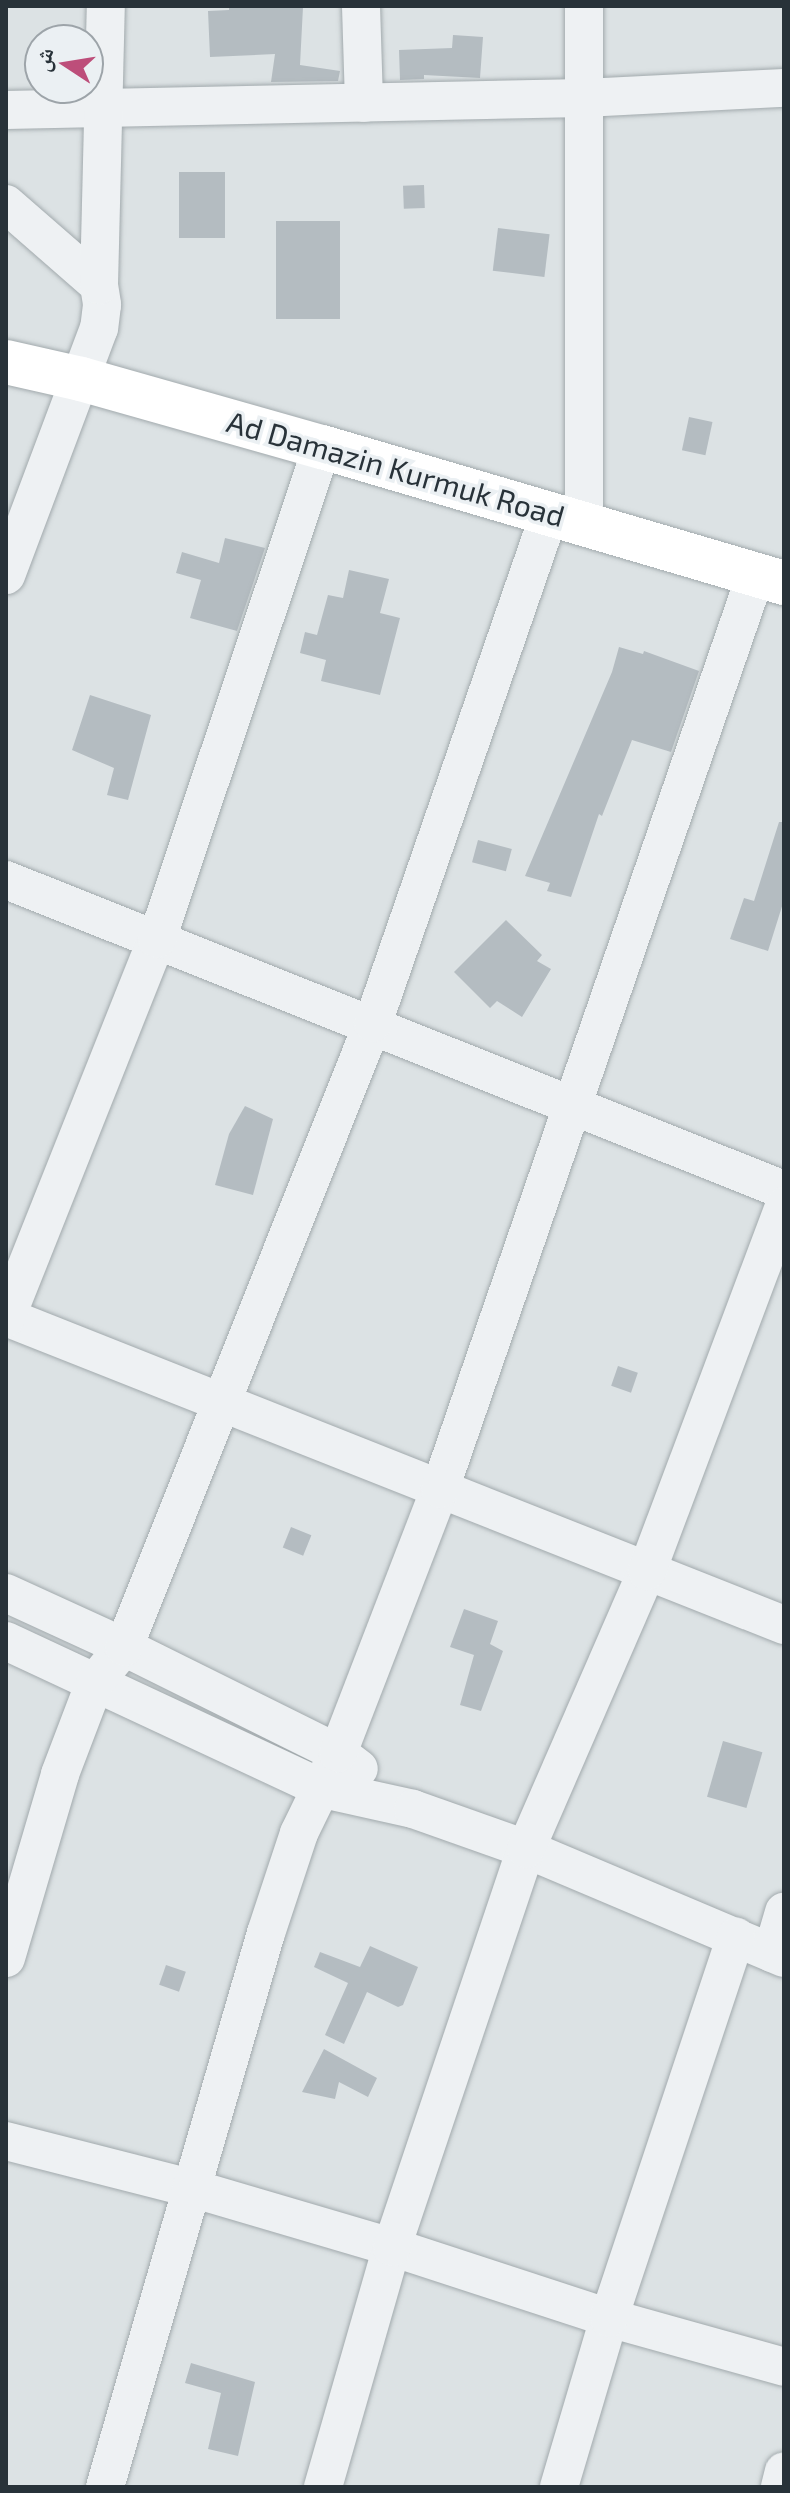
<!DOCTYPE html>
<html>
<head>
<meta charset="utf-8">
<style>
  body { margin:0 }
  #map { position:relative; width:790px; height:2493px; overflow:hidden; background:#dce2e4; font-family:"Exo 2","Noto Naskh Arabic",sans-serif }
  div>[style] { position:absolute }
  .building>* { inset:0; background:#b4bcc1; transform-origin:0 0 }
  .roads { filter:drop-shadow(0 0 2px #a2aaad) drop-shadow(0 0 2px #a2aaad) }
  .minor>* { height:38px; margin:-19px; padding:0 19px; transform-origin:19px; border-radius:19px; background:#eef1f3 }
  .highway>* { height:44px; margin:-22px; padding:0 22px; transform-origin:22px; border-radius:22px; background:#fff }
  span { translate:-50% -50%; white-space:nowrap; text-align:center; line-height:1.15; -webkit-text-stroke:7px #ebf0f3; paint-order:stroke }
  .street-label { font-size:30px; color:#283239 }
  .frame { position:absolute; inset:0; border:8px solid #283239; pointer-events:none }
  .north { position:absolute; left:24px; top:24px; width:80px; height:80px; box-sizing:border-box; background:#ebf0f3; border:2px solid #9da4a9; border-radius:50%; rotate:282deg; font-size:22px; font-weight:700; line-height:32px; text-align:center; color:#283239 }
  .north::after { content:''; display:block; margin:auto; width:28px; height:36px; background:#bd4e7a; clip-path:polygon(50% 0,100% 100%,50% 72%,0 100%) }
</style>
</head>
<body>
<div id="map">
  <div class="building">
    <i style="clip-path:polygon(229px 6px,303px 7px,300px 65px,340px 71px,338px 81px,271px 82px,275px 54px,210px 57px,208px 11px,229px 10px)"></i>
    <i style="clip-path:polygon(453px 35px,483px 37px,480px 78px,424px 75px,424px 79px,400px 80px,399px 50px,452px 48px)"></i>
    <i style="left:179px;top:172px;width:46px;height:66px"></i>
    <i style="left:424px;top:185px;width:23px;height:21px;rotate:88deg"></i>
    <i style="left:276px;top:221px;width:64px;height:98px"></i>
    <i style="left:498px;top:228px;width:52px;height:43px;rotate:7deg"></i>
    <i style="left:689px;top:417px;width:24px;height:34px;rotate:12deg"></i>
    <i style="clip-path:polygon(225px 538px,265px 548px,237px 631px,190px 618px,201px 580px,176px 573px,182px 552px,219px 563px)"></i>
    <i style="clip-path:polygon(349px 570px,389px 579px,380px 613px,400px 618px,380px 695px,321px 681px,326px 660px,300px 653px,305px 632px,317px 635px,328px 595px,343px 598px)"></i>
    <i style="clip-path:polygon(619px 647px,643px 654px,644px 651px,699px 671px,671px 752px,632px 740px,602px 816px,599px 814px,571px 897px,547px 891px,550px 883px,525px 876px,612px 672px)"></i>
    <i style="clip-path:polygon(90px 695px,151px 715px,128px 800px,107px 795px,114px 768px,72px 750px)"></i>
    <i style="clip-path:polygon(779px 822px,784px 822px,784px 900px,768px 951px,730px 939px,744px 898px,754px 901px)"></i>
    <i style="left:478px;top:840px;width:35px;height:23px;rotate:15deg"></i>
    <i style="clip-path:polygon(506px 920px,542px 955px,537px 961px,551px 969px,522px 1017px,497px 1001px,490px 1008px,454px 972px)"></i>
    <i style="clip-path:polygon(245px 1106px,273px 1119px,253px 1195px,215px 1185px,229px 1134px)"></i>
    <i style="left:618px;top:1366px;width:21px;height:21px;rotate:19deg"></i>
    <i style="left:291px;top:1527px;width:22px;height:22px;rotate:22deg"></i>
    <i style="clip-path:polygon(464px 1609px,498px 1621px,490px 1644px,503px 1651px,481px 1711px,460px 1705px,474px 1655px,450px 1647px)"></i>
    <i style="left:723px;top:1741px;width:41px;height:58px;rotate:16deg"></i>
    <i style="clip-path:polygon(370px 1946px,418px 1967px,403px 2005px,398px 2007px,367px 1992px,344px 2044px,325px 2035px,348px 1983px,314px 1967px,320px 1952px,360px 1967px)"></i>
    <i style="left:166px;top:1965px;width:21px;height:21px;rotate:19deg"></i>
    <i style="clip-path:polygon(324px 2049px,377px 2078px,368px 2097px,339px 2082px,335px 2099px,302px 2092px)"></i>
    <i style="clip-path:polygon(191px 2363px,255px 2382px,238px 2456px,208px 2449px,221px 2393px,185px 2383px)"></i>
  </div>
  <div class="roads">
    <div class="minor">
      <i style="left:361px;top:6px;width:97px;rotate:88.2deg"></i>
      <i style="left:6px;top:110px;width:578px;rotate:-1.19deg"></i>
      <i style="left:584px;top:98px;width:200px;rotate:-2.9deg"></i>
      <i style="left:6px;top:204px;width:123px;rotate:41.1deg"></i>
      <i style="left:99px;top:285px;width:20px;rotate:81deg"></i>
      <i style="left:102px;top:305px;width:23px;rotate:97deg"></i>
      <i style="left:99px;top:328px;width:264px;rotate:110.6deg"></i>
      <i style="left:99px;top:285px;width:279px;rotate:-88.6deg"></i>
      <i style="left:584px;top:522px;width:516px;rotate:-90deg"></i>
      <i style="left:6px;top:880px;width:837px;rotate:21.73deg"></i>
      <i style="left:6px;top:1317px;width:837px;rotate:21.6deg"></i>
      <i style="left:6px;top:1318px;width:408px;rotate:-68.3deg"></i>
      <i style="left:157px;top:939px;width:519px;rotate:-71.46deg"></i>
      <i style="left:6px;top:1593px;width:130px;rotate:24.6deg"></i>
      <i style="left:124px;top:1647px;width:239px;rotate:26.4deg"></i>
      <i style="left:338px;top:1753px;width:26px;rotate:37deg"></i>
      <i style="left:6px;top:1641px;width:350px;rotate:25deg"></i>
      <i style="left:323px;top:1789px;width:92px;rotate:12.5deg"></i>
      <i style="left:413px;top:1809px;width:120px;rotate:19.5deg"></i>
      <i style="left:526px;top:1849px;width:280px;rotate:22.9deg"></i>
      <i style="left:772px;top:1953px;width:43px;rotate:-73.7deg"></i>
      <i style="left:6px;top:1958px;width:192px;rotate:-73.6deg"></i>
      <i style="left:60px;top:1774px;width:98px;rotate:-69.2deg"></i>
      <i style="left:95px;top:1682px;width:45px;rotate:-50.4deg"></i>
      <i style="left:124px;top:1647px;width:672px;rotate:-68.25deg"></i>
      <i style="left:373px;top:1023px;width:541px;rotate:-70.89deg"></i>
      <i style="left:6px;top:2141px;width:191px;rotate:14.3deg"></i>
      <i style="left:191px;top:2188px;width:209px;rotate:16.4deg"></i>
      <i style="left:392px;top:2247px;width:228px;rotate:18.1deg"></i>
      <i style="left:609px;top:2318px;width:182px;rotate:15.6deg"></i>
      <i style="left:105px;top:2487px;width:577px;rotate:-73.8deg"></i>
      <i style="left:266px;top:1933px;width:105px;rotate:-71.7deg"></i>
      <i style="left:299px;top:1833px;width:89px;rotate:-64deg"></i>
      <i style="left:338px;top:1753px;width:283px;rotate:-68.9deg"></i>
      <i style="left:440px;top:1489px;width:968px;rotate:-70.95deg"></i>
      <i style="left:323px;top:2487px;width:250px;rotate:-74deg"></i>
      <i style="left:392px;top:2247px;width:420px;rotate:-71.4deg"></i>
      <i style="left:526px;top:1849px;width:303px;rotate:-66.5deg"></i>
      <i style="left:647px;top:1571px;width:390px;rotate:-69.4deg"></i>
      <i style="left:559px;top:2487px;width:176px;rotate:-73.5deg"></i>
      <i style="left:609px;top:2318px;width:402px;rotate:-71.6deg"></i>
      <i style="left:780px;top:2487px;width:16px;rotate:-76deg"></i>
    </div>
    <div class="highway">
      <i style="left:6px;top:362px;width:77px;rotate:12.8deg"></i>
      <i style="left:81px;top:379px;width:250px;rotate:15.8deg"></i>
      <i style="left:322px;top:447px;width:482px;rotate:16.4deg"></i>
    </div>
  </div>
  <div class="street-label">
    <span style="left:396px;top:468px;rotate:16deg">Ad Damazin Kurmuk Road</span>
  </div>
  <div class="frame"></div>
  <div class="north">ش</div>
</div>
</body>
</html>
